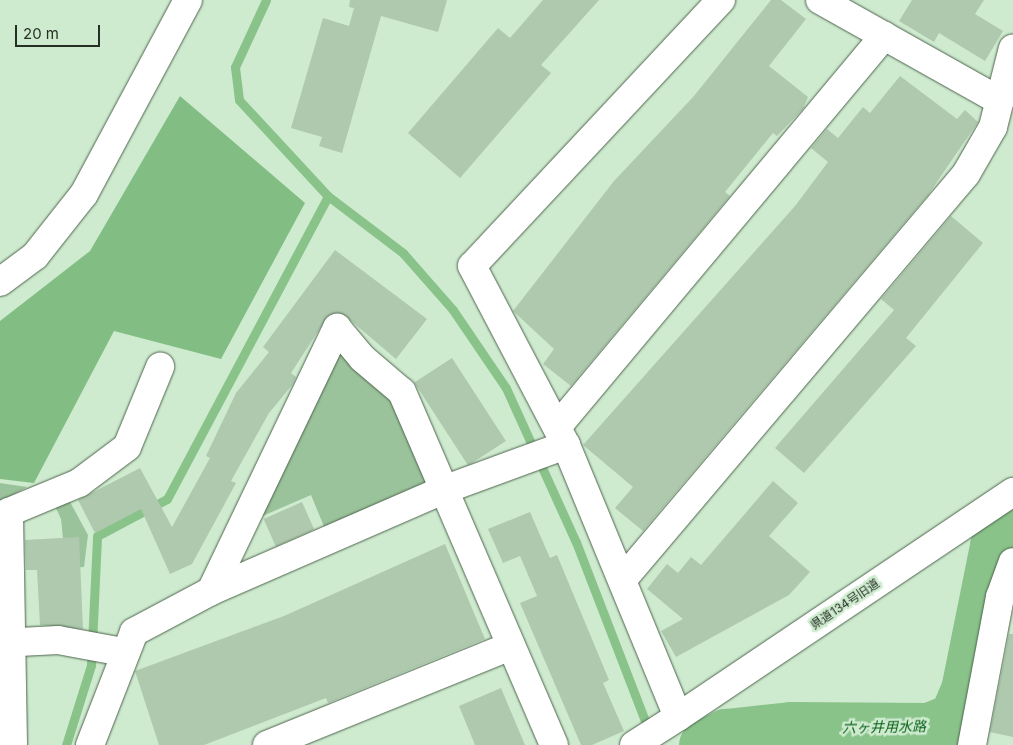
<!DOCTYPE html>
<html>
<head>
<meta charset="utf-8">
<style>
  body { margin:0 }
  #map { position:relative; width:1013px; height:745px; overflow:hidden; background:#cfebcf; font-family:Inter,"Noto Sans JP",sans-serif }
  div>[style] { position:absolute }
  .green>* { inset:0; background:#9bc39b }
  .forest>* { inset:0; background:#82bd84 }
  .stream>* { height:9px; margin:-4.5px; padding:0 4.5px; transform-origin:4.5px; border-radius:4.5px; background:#89c38a }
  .river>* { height:51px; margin:-25.5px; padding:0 25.5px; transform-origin:25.5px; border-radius:25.5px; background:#89c38a }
  .building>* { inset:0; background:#aec9ae; transform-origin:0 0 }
  .roads { filter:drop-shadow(0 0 1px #4d644d) drop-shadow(0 0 1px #4d644d) }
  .minor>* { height:28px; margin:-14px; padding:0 14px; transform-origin:14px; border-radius:14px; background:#fff }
  .secondary>* { height:28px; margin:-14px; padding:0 14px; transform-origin:14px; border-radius:14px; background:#fff }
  span { translate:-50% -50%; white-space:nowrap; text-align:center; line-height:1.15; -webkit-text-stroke:5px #cfebcf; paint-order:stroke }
  .street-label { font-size:12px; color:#252f25 }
  .water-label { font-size:14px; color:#08611a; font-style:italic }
  .scale { position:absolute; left:15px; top:25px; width:85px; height:22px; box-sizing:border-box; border:2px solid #252f25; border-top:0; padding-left:6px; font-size:15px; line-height:18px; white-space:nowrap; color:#252f25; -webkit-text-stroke:4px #cfebcf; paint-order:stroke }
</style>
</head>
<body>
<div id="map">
  <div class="green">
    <i style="clip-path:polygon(336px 350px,395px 399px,428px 475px,423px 488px,325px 529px,311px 495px,251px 521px)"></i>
    <i style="clip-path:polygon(0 483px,27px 487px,0 502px)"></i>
    <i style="clip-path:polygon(69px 500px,88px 535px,84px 567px,66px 568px,61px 519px,55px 506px)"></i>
  </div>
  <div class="forest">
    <i style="clip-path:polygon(180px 96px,305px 203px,221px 359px,114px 331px,34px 483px,0 479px,0 321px,90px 251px)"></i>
  </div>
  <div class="stream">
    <i style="left:266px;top:0;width:74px;rotate:114.8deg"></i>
    <i style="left:235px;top:67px;width:33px;rotate:83deg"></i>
    <i style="left:239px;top:100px;width:131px;rotate:47.2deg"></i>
    <i style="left:328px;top:196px;width:94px;rotate:37.2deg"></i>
    <i style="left:403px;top:253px;width:76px;rotate:48.7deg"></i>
    <i style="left:453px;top:310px;width:94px;rotate:55.8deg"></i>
    <i style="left:506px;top:388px;width:169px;rotate:65.6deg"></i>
    <i style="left:576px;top:542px;width:203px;rotate:68.9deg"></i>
    <i style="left:66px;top:745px;width:84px;rotate:-72.6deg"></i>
    <i style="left:91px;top:665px;width:129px;rotate:-87.3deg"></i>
    <i style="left:97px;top:536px;width:79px;rotate:-27.9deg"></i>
    <i style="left:167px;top:499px;width:343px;rotate:-62deg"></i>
  </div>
  <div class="river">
    <i style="left:704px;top:745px;width:25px;rotate:-27deg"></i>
    <i style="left:726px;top:734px;width:65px;rotate:-6.1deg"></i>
    <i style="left:791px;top:727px;width:138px;rotate:0.4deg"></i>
    <i style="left:929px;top:728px;width:27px;rotate:-22deg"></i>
    <i style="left:954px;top:718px;width:30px;rotate:-67deg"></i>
    <i style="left:966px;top:690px;width:147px;rotate:-78.6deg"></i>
    <i style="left:995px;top:546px;width:23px;rotate:-40deg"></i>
  </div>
  <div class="building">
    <i style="clip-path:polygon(350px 0,447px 0,438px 32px,381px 16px,342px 153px,319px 146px,322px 137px,291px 128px,323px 18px,349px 26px,354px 8px,349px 7px)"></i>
    <i style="clip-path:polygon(543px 0,599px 0,541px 65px,551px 73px,460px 178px,408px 133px,498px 28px,510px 38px)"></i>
    <i style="clip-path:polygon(771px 0,781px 0,806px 19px,769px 66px,808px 97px,803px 109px,777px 136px,773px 133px,725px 192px,730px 196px,571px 386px,543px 364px,554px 349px,513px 311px,614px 181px,694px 96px)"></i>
    <i style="clip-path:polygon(912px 0,984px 0,975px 14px,1003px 31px,985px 61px,939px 33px,934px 42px,899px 21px)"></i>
    <i style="clip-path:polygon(900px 76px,957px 119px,965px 110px,978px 122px,928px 195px,643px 531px,615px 508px,633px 487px,583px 445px,795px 206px,828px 162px,811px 148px,827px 129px,838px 138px,863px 107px,870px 113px)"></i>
    <i style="clip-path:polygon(951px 216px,983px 243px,906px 338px,916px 346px,804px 473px,775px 448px,894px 310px,881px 299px)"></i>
    <i style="clip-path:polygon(335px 250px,427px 319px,396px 359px,343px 314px,328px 316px,291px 373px,296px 377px,293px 384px,269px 413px,231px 481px,236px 483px,192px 564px,170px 574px,141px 509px,95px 533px,78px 500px,140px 468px,172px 527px,210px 458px,206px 456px,236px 393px,269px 352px,263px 347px)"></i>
    <i style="left:452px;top:358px;width:99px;height:45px;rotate:57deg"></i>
    <i style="clip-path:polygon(773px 481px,798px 503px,769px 536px,810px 572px,789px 595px,676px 657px,661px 631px,683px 619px,647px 589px,667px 564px,678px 573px,691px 557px,701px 565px)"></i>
    <i style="left:302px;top:502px;width:30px;height:42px;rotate:66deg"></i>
    <i style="clip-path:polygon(530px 512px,550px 558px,557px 555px,609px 680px,603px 683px,624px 731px,592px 745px,581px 745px,520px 603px,537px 596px,520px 556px,503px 563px,488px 529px)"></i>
    <i style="clip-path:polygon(79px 537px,83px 629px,40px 625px,37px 570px,26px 570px,25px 540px)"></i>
    <i style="clip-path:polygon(445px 544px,485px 639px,328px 703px,326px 698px,204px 745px,159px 745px,135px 671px,284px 616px)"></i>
    <i style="clip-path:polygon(1009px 634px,1013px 634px,1013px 737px,990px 732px)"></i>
    <i style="clip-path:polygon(501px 688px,525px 745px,475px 745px,459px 706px)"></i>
  </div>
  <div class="roads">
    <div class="minor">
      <i style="left:721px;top:0;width:364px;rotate:133.1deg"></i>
      <i style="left:472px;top:266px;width:202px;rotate:62.3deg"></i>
      <i style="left:566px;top:445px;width:294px;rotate:67.6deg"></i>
      <i style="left:678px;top:717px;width:404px;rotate:-33.9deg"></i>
      <i style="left:820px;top:0;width:206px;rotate:29.3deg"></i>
      <i style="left:0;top:282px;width:44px;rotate:-36.6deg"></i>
      <i style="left:35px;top:256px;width:79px;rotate:-51.7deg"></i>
      <i style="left:84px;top:194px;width:220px;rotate:-61.8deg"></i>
      <i style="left:557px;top:427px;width:510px;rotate:-50.09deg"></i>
      <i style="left:624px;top:578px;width:529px;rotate:-49.75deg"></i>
      <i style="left:966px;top:174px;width:54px;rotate:-60.1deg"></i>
      <i style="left:993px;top:127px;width:81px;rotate:-75.8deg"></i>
      <i style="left:211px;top:591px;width:292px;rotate:-64.4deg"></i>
      <i style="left:337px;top:328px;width:39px;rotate:50deg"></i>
      <i style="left:362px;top:358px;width:52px;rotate:40.4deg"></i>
      <i style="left:402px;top:392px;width:384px;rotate:66.7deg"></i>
      <i style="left:0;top:643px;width:58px;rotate:-3deg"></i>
      <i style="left:58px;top:640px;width:66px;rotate:10.5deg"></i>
      <i style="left:13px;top:744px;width:232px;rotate:-91deg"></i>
      <i style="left:9px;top:512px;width:76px;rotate:-22.5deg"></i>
      <i style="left:79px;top:483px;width:60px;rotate:-36.9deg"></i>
      <i style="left:127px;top:447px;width:87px;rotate:-67.6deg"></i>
      <i style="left:90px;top:745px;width:121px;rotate:-68.7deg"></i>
      <i style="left:134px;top:632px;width:87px;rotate:-28deg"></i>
      <i style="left:211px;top:591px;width:253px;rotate:-23.5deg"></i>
      <i style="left:443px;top:490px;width:131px;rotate:-20.1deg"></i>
      <i style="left:267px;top:745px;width:263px;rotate:-22.1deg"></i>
      <i style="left:972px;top:745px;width:151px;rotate:-79.3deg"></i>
      <i style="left:1000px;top:597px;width:37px;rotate:-70deg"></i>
    </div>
    <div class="secondary">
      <i style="left:634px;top:745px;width:52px;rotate:-32.5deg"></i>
    </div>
  </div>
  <div class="street-label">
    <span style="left:845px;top:604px;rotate:-34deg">県道134号旧道</span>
  </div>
  <div class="water-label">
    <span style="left:884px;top:727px;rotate:-1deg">六ヶ井用水路</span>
  </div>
  <div class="scale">20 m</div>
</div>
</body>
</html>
